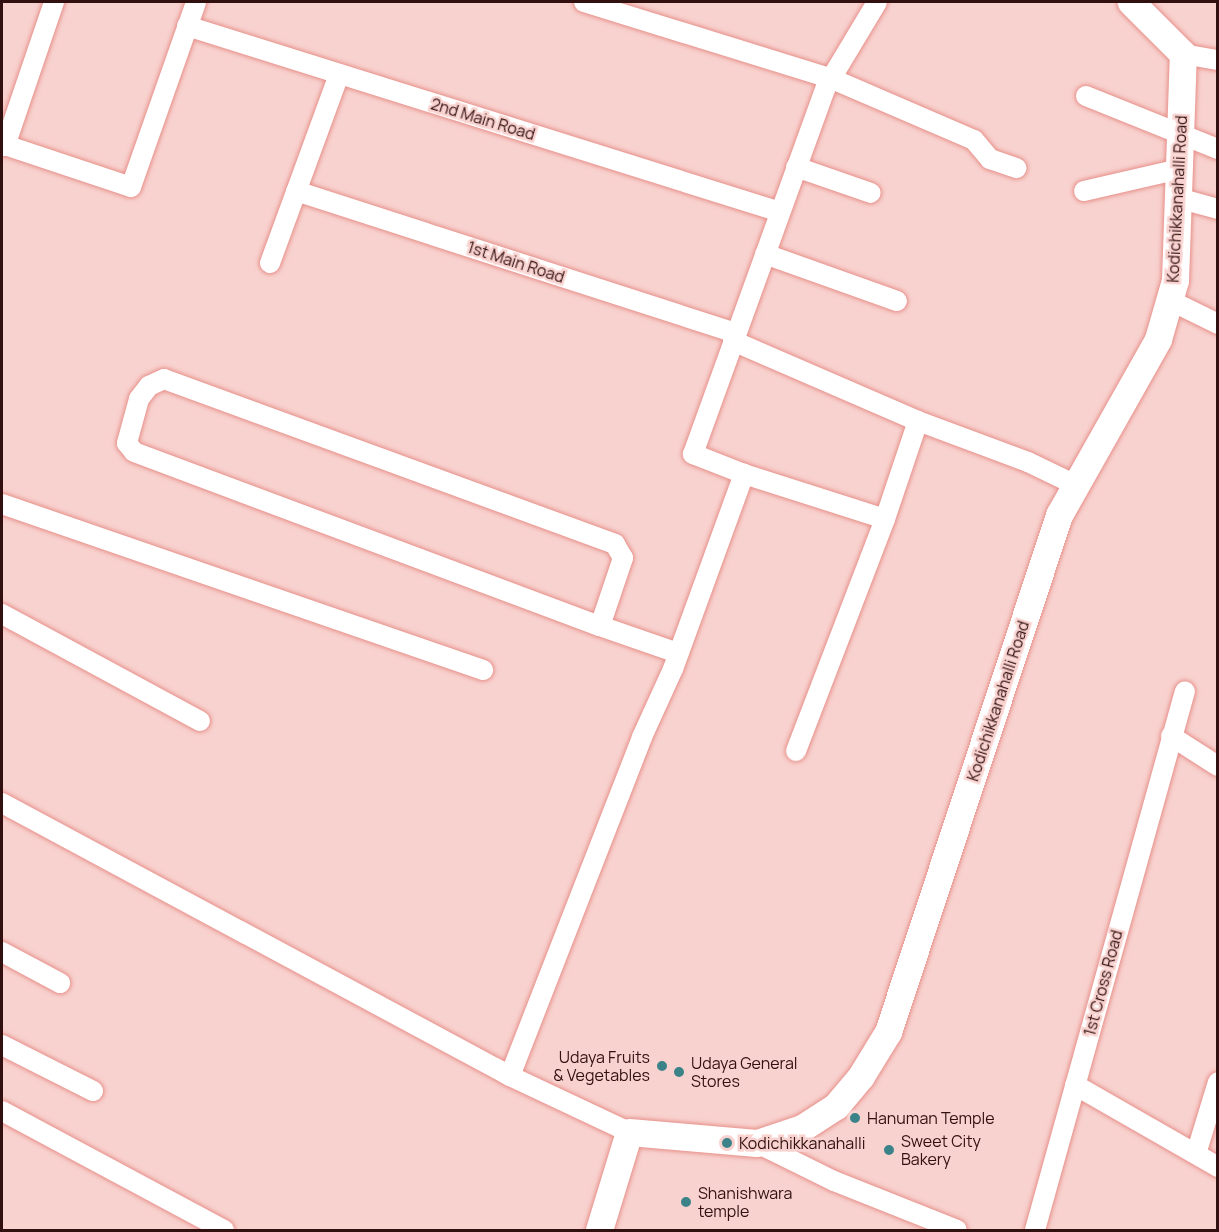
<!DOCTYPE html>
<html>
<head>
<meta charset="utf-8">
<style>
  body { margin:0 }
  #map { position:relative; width:1219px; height:1232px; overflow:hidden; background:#f8d2cf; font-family:Manrope,sans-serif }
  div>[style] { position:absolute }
  .roads { filter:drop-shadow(0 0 2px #e7908a) drop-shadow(0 0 2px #e7908a) }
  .street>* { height:20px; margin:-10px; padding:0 10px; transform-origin:10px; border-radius:10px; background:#fff }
  .secondary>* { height:27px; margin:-13.5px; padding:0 13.5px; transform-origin:13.5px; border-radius:13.5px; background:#fff }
  .dots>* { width:16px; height:16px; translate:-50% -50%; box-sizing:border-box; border:3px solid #f8d2cf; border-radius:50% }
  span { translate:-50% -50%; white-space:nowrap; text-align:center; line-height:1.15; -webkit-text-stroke:5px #f8d2cf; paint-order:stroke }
  .street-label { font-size:16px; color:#31100f }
  .poi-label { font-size:16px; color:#31100f }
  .right { translate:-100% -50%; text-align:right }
  .left { translate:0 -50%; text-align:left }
  .frame { position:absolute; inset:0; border:3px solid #31100f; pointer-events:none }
</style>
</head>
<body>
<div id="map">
  <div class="roads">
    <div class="street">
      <i style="left:584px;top:2px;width:257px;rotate:17.2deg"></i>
      <i style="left:830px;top:78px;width:157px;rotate:23.3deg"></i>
      <i style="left:974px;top:140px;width:25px;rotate:50deg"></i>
      <i style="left:990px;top:159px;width:28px;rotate:19deg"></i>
      <i style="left:187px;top:26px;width:621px;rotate:17.41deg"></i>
      <i style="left:1183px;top:54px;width:36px;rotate:10deg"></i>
      <i style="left:1086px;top:96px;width:142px;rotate:21.9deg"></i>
      <i style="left:2px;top:144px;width:136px;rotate:18.4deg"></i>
      <i style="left:131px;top:187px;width:196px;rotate:-70.6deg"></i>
      <i style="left:5px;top:146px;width:152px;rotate:-71.2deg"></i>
      <i style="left:796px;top:167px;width:79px;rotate:19.1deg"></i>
      <i style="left:296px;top:191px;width:462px;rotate:17.9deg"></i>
      <i style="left:1084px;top:191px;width:98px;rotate:-13deg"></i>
      <i style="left:1178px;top:198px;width:41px;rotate:15.4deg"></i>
      <i style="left:765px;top:254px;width:140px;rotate:19.6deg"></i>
      <i style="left:270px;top:263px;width:201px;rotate:-69.9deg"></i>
      <i style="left:1169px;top:300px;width:55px;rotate:26.1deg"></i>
      <i style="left:733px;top:341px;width:202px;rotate:23.4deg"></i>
      <i style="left:918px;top:421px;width:103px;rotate:108.6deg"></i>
      <i style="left:885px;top:519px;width:148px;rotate:-162.3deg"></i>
      <i style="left:918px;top:421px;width:117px;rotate:20.4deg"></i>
      <i style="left:1028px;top:462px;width:53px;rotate:25.6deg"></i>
      <i style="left:2px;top:504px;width:509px;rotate:19.04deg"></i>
      <i style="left:2px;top:614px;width:225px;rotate:28.4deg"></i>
      <i style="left:600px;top:626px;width:72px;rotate:-71.3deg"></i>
      <i style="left:623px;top:558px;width:16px;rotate:-120deg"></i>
      <i style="left:615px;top:544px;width:480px;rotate:-159.9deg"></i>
      <i style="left:164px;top:379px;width:17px;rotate:155deg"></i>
      <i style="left:149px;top:386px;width:16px;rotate:128deg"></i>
      <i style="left:139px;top:399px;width:46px;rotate:105.3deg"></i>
      <i style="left:127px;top:443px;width:11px;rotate:52deg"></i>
      <i style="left:134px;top:452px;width:497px;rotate:20.5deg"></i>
      <i style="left:600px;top:626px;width:83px;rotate:19.1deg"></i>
      <i style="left:1171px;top:736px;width:56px;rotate:32.6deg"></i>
      <i style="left:796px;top:751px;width:248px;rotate:-69deg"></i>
      <i style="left:2px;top:803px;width:577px;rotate:28.25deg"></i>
      <i style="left:510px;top:1076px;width:132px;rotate:25.2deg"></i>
      <i style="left:2px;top:952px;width:66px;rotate:28.1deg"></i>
      <i style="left:2px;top:1045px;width:102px;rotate:26.8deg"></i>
      <i style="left:510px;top:1076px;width:364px;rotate:-68.7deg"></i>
      <i style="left:642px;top:737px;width:75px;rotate:-65.5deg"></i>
      <i style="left:673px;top:669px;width:208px;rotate:-70deg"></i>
      <i style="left:744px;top:474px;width:55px;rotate:-158.6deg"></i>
      <i style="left:693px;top:454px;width:390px;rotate:-70.1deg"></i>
      <i style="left:826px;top:87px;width:99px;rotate:-59deg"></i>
      <i style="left:1075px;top:1085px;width:165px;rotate:29.8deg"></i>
      <i style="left:2px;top:1111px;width:252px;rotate:28.2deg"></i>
      <i style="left:757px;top:1143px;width:86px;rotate:26.3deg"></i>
      <i style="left:834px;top:1181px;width:132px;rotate:21.7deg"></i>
      <i style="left:1196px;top:1154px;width:75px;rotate:-73deg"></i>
      <i style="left:1035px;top:1230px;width:559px;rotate:-74.45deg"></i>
    </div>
    <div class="secondary">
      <i style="left:599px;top:1230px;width:102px;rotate:-73deg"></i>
      <i style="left:629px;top:1132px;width:128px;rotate:4.9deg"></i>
      <i style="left:757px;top:1143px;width:47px;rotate:-18.4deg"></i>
      <i style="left:802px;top:1128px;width:40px;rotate:-32.9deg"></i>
      <i style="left:836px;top:1106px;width:39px;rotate:-50deg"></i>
      <i style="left:861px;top:1076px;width:52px;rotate:-58.5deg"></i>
      <i style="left:888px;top:1032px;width:545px;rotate:-71.7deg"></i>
      <i style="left:1059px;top:515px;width:202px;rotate:-60.6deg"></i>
      <i style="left:1158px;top:339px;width:61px;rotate:-73.9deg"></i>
      <i style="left:1175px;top:280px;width:226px;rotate:-88deg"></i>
      <i style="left:1183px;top:54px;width:74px;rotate:-135deg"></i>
    </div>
  </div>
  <div class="dots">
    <i style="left:662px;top:1066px;background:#3b8289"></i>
    <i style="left:679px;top:1072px;background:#3b8289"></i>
    <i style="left:855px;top:1118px;background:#3b8289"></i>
    <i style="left:727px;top:1143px;background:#3b8289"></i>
    <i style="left:889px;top:1150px;background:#3b8289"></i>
    <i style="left:686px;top:1202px;background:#3b8289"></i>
  </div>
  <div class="street-label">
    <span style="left:483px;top:119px;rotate:17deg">2nd Main Road</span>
    <span style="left:1177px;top:199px;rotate:-87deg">Kodichikkanahalli Road</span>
    <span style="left:516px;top:262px;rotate:18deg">1st Main Road</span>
    <span style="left:998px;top:701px;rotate:-72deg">Kodichikkanahalli Road</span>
    <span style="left:1103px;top:983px;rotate:-75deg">1st Cross Road</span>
  </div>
  <div class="poi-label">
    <span class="right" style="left:650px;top:1066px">Udaya Fruits<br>&amp; Vegetables</span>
    <span class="left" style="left:691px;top:1072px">Udaya General<br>Stores</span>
    <span class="left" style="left:867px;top:1118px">Hanuman Temple</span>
    <span class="left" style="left:901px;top:1150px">Sweet City<br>Bakery</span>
    <span class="left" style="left:739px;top:1143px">Kodichikkanahalli</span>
    <span class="left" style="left:698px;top:1202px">Shanishwara<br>temple</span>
  </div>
  <div class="frame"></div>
</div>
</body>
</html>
